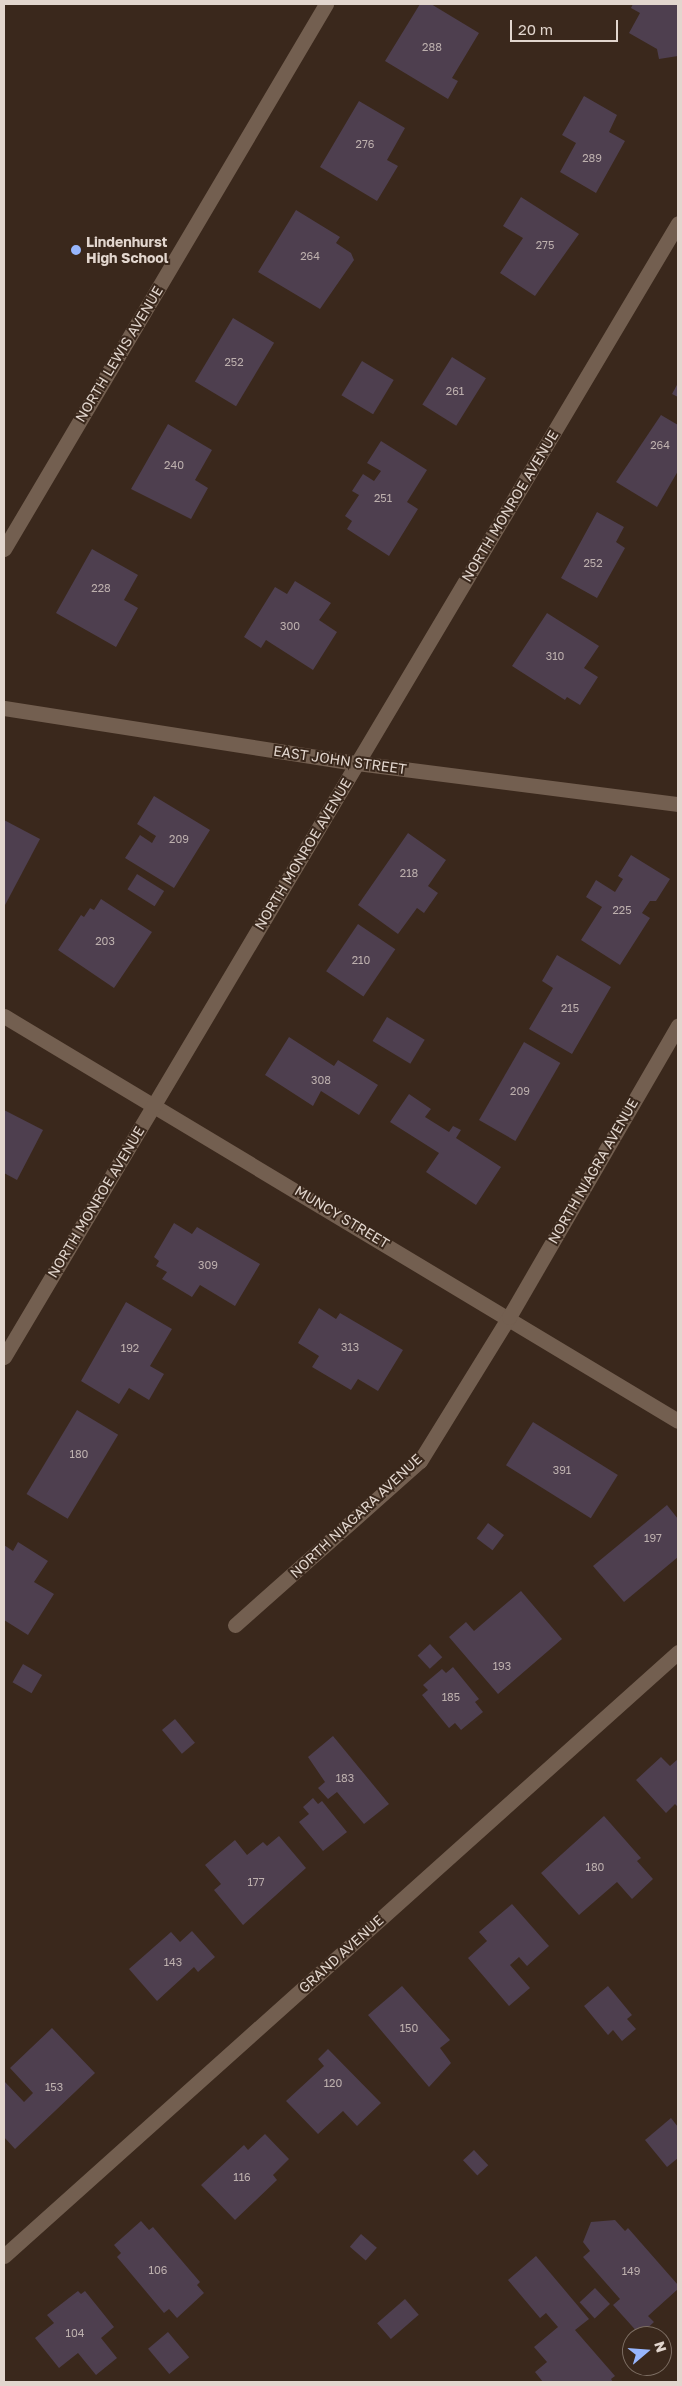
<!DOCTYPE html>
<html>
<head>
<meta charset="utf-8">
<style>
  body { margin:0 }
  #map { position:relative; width:682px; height:2386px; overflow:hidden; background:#3a281c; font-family:"Golos Text",sans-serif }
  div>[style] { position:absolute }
  .building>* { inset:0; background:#4e3f4f; transform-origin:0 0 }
  .street>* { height:15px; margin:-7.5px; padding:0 7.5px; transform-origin:7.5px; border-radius:7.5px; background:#735f50 }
  .secondary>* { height:15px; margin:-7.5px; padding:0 7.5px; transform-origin:7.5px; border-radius:7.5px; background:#735f50 }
  .dots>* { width:14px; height:14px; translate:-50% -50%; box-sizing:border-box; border:2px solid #3a281c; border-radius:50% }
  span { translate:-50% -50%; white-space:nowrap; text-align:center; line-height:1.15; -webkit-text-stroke:4px #3a281c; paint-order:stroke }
  .number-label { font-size:11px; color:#bdb0ae }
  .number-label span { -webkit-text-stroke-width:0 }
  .poi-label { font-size:14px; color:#e2d6ce; font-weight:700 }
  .left { translate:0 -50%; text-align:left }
  .street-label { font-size:14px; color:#e2d6ce }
  .frame { position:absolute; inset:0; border:5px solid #e2d6ce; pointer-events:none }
  .north { position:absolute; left:622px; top:2326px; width:50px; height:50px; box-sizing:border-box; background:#3a281c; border:1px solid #7d6e63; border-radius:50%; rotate:72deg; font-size:14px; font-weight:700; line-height:20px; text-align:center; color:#e2d6ce }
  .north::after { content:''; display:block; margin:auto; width:18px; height:22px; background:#97b6fd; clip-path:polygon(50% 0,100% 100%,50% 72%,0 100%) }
  .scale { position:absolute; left:510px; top:20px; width:108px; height:22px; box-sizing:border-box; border:2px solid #e2d6ce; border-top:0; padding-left:6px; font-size:15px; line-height:18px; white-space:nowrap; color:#e2d6ce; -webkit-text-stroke:4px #3a281c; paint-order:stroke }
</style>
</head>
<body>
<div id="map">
  <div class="building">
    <i style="clip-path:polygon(420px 4px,431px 4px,479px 33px,452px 78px,458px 81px,448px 99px,385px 61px)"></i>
    <i style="clip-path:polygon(633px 4px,678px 4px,678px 56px,659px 59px,657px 49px,629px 33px,640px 13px,631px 8px)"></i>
    <i style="clip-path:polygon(584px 96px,617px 115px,609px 132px,625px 141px,596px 193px,560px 172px,576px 143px,562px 135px)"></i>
    <i style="clip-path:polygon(359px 101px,405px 128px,387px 160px,398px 166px,377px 201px,320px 167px)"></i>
    <i style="clip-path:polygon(521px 197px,579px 234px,535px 296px,500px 273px,523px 238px,503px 226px)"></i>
    <i style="clip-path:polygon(296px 210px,340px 237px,336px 243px,351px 253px,354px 260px,320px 309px,258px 272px)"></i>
    <i style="left:233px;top:318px;width:48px;height:74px;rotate:31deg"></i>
    <i style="left:452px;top:357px;width:40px;height:56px;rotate:32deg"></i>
    <i style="left:362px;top:361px;width:37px;height:40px;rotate:31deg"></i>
    <i style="clip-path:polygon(678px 383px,678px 397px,672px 394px)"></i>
    <i style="clip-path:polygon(661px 415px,678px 425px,678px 471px,657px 507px,616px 482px)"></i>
    <i style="clip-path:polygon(168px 424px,212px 450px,195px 480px,208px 488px,191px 519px,131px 489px)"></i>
    <i style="clip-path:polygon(381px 441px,427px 470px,407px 502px,418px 509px,389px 556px,347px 529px,352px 521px,345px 516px,359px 495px,352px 491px,363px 474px,374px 481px,381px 471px,367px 463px)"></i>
    <i style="clip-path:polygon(597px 512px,624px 527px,616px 542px,625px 548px,597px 598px,561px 578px)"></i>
    <i style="clip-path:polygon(92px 549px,138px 575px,124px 600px,138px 608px,116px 647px,56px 613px)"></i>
    <i style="clip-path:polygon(295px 581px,331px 603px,319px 620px,337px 632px,313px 670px,266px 640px,261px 648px,244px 637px,275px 587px,287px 594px)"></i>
    <i style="clip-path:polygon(547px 613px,599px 646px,584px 668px,598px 677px,580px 705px,567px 697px,565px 700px,512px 666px)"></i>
    <i style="clip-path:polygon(154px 796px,210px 830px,174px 888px,125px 858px,140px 835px,152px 843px,156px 836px,137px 824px)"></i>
    <i style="clip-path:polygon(4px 820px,40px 839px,4px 907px)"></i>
    <i style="clip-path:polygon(408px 833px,446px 860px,428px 886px,438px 893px,424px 913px,417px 908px,398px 934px,358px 905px)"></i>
    <i style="clip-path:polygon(631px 855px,670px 879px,656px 901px,650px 901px,642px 913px,650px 918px,620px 965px,581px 940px,602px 907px,586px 897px,596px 880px,615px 892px,623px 879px,618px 876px)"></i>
    <i style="left:137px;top:874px;width:32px;height:18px;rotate:32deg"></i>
    <i style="clip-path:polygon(101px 899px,152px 932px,114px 988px,58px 950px,81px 915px,84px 917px,90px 908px,94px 910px)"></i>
    <i style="left:358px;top:924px;width:45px;height:57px;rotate:34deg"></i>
    <i style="clip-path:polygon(557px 955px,611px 987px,572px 1054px,529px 1029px,553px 988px,542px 981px)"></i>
    <i style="left:387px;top:1017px;width:44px;height:28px;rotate:31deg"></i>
    <i style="clip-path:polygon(289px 1037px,334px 1066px,338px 1060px,378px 1085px,359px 1115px,321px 1091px,313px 1106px,265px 1075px)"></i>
    <i style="left:524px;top:1042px;width:42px;height:90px;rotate:30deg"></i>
    <i style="clip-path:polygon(409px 1094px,431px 1109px,425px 1117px,449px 1132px,453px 1126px,461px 1130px,456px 1138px,501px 1167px,476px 1205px,426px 1172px,439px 1153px,390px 1122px)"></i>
    <i style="clip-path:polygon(4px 1110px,43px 1130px,17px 1180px,4px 1173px)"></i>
    <i style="clip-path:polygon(174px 1223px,192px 1234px,197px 1227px,260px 1264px,235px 1306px,200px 1285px,192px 1297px,162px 1279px,167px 1272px,156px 1266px,159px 1261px,154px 1257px)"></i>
    <i style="clip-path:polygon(126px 1302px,172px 1329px,150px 1366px,164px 1374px,149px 1400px,129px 1388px,119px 1404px,81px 1381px)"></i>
    <i style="clip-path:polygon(319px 1308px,336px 1319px,340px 1313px,403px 1350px,378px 1391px,358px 1379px,351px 1390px,312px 1367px,319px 1356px,298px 1343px)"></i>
    <i style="left:77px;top:1410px;width:48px;height:98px;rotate:31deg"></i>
    <i style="left:533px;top:1422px;width:100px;height:51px;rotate:32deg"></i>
    <i style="clip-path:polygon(667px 1505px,678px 1519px,678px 1557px,624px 1602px,593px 1566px)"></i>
    <i style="left:488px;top:1523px;width:20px;height:19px;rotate:37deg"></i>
    <i style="clip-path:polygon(18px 1542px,48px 1561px,34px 1582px,54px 1594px,28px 1635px,4px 1620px,4px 1545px,13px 1551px)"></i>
    <i style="clip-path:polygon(521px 1591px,562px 1639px,498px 1694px,449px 1637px,466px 1622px,474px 1631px)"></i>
    <i style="left:430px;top:1644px;width:18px;height:17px;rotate:47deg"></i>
    <i style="left:23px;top:1664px;width:22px;height:21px;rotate:30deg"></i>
    <i style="clip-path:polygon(453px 1667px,479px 1699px,475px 1702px,483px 1712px,461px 1730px,455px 1723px,449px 1728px,422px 1695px,428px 1690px,423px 1685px,442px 1669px,446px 1673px)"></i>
    <i style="left:175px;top:1719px;width:31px;height:17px;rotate:50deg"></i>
    <i style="clip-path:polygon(333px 1736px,389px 1804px,364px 1824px,337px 1792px,328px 1799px,318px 1788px,325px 1782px,308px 1757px)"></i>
    <i style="clip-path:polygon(661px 1757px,670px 1766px,678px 1759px,678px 1807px,675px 1804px,666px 1813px,636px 1780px)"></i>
    <i style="clip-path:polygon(313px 1798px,318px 1804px,322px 1801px,347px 1832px,323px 1851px,299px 1822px,309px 1814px,303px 1807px)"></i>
    <i style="clip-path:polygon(604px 1816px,641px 1858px,637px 1861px,653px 1879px,632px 1899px,617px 1882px,579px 1915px,541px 1873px)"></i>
    <i style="clip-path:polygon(279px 1836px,306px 1868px,243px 1925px,214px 1890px,221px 1884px,205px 1865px,235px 1840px,247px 1855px,263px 1842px,267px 1846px)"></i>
    <i style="clip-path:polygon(512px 1904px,549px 1946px,527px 1966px,519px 1957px,510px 1965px,530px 1988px,509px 2006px,468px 1958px,487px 1941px,479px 1932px)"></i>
    <i style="clip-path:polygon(192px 1931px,215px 1957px,198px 1972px,194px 1967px,157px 2001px,129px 1969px,171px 1932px,180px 1942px)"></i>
    <i style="clip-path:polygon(402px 1986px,450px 2040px,440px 2048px,451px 2063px,429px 2087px,368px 2015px)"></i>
    <i style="clip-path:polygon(608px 1986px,632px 2015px,627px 2019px,636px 2029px,622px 2041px,613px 2030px,608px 2035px,584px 2006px)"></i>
    <i style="clip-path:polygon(52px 2028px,95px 2073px,15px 2149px,4px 2137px,4px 2081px,24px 2102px,33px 2093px,10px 2068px)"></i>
    <i style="clip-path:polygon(328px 2049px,381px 2103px,357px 2126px,343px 2111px,318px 2134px,286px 2101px,324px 2066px,318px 2059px)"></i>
    <i style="clip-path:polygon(671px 2118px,678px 2127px,678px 2158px,667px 2167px,645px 2140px)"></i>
    <i style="clip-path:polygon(265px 2134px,289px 2159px,273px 2175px,277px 2180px,235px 2220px,201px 2185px,244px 2145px,248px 2150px)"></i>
    <i style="left:474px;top:2150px;width:21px;height:15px;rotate:47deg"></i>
    <i style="clip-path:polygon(615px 2220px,625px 2231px,628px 2228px,678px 2285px,678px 2289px,648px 2316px,654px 2322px,640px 2335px,613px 2305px,620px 2299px,583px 2257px,590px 2251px,583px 2242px,591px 2222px)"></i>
    <i style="clip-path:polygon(141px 2221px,149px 2230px,153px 2227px,200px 2282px,197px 2285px,204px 2293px,177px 2318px,169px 2309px,164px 2313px,117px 2257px,121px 2253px,114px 2245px)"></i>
    <i style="left:361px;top:2234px;width:21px;height:17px;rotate:41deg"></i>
    <i style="clip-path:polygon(536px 2256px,589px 2319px,575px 2330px,615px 2376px,611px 2379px,613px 2382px,543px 2382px,535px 2372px,547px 2362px,534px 2347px,558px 2327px,546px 2313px,540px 2318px,508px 2280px)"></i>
    <i style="left:595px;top:2288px;width:22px;height:21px;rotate:47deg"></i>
    <i style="clip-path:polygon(78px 2291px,81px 2294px,85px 2291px,114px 2327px,101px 2338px,117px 2358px,96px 2375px,78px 2353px,59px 2368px,35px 2338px,54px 2323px,47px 2315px)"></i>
    <i style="left:405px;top:2299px;width:21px;height:37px;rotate:49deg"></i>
    <i style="left:168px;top:2332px;width:33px;height:26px;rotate:50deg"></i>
  </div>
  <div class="street">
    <i style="left:4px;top:549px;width:633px;rotate:-59.42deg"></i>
    <i style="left:4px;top:1016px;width:786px;rotate:31deg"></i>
    <i style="left:4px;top:1357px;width:1319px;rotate:-59.27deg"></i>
    <i style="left:235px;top:1625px;width:247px;rotate:-41.6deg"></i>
    <i style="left:420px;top:1461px;width:169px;rotate:-58.3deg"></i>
    <i style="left:509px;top:1317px;width:337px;rotate:-59.9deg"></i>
    <i style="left:4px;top:2256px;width:905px;rotate:-41.86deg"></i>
  </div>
  <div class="secondary">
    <i style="left:4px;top:708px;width:357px;rotate:8.9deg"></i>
    <i style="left:357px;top:763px;width:324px;rotate:7.3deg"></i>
  </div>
  <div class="dots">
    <i style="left:76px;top:250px;background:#97b6fd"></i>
  </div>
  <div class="number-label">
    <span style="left:432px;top:47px">288</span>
    <span style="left:365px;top:144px">276</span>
    <span style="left:592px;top:158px">289</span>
    <span style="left:545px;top:245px">275</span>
    <span style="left:310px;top:256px">264</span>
    <span style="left:234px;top:362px">252</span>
    <span style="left:455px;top:391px">261</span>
    <span style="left:660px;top:445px">264</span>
    <span style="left:174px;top:465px">240</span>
    <span style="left:383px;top:498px">251</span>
    <span style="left:593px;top:563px">252</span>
    <span style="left:101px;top:588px">228</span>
    <span style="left:290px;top:626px">300</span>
    <span style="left:555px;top:656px">310</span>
    <span style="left:179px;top:839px">209</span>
    <span style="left:409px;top:873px">218</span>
    <span style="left:622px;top:910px">225</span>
    <span style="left:105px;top:941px">203</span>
    <span style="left:361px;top:960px">210</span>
    <span style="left:570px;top:1008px">215</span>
    <span style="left:321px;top:1080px">308</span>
    <span style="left:520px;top:1091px">209</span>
    <span style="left:208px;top:1265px">309</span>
    <span style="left:350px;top:1347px">313</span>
    <span style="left:130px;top:1348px">192</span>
    <span style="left:79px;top:1454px">180</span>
    <span style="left:562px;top:1470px">391</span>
    <span style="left:653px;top:1538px">197</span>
    <span style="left:502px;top:1666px">193</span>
    <span style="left:451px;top:1697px">185</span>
    <span style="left:345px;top:1778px">183</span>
    <span style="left:595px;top:1867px">180</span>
    <span style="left:256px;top:1882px">177</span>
    <span style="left:173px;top:1962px">143</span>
    <span style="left:409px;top:2028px">150</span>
    <span style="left:333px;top:2083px">120</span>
    <span style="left:54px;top:2087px">153</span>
    <span style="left:242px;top:2177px">116</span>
    <span style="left:158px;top:2270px">106</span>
    <span style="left:631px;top:2271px">149</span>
    <span style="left:75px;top:2333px">104</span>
  </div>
  <div class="poi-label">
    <span class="left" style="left:86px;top:250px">Lindenhurst<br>High School</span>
  </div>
  <div class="street-label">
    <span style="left:119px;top:354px;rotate:-59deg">NORTH LEWIS AVENUE</span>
    <span style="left:510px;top:506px;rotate:-59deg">NORTH MONROE AVENUE</span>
    <span style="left:340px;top:760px;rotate:8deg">EAST JOHN STREET</span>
    <span style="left:303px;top:854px;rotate:-59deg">NORTH MONROE AVENUE</span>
    <span style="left:593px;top:1171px;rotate:-60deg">NORTH NIAGRA AVENUE</span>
    <span style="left:96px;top:1202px;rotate:-59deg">NORTH MONROE AVENUE</span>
    <span style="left:342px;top:1217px;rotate:31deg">MUNCY STREET</span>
    <span style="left:356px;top:1516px;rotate:-43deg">NORTH NIAGARA AVENUE</span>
    <span style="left:341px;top:1954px;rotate:-42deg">GRAND AVENUE</span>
  </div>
  <div class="frame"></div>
  <div class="north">N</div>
  <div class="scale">20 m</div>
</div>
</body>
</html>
